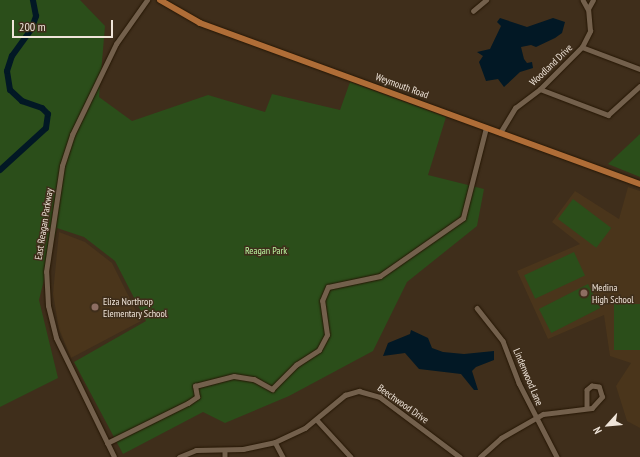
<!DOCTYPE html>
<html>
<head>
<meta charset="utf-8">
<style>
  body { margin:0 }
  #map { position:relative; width:640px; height:457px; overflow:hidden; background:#3f2e1b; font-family:"PT Sans Narrow",sans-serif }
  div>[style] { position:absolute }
  .built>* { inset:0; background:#4a351b }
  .green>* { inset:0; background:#2b4e1a; transform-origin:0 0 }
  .water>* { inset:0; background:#021825 }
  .river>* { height:6px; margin:-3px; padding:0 3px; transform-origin:3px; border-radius:3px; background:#021825 }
  .roads { filter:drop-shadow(0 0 1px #251604) drop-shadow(0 0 1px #251604) }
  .minor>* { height:4.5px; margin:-2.25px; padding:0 2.25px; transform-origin:2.25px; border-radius:2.25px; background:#73604c }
  .major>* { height:6px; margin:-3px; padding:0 3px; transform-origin:3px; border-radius:3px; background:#af6d37 }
  .dots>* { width:11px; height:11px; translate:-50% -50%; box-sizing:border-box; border:2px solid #3f2e1b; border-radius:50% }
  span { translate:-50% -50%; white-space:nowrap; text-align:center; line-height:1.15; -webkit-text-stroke:3px #3f2e1b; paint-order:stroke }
  .street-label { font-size:10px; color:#efe4d9 }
  .park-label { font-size:10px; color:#bcf7a2 }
  .poi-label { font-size:10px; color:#efe4d9 }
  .left { translate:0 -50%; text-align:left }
  .north { position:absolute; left:588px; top:405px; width:40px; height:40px; -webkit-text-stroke:3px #3f2e1b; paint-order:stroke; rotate:243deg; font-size:11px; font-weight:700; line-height:16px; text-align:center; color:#efe4d9 }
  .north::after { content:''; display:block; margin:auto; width:14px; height:18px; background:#efe4d9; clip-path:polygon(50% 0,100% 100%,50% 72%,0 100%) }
  .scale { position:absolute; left:12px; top:20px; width:101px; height:18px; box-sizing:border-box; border:2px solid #efe4d9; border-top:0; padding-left:5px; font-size:12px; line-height:14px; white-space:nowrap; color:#efe4d9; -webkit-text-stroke:3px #3f2e1b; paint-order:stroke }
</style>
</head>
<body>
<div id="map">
  <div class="built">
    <i style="clip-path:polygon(628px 187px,640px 191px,640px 428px,627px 421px,616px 386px,631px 363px,610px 356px,604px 315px,548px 339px,517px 271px,580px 244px,552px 222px,575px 191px,619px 219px)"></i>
    <i style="clip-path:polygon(59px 232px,85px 242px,112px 263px,141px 321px,71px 358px,59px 329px,53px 294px)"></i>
  </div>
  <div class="green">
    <i style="clip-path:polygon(0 0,80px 0,105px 26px,99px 97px,132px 121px,208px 95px,265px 112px,272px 94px,340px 110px,350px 82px,446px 117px,428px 175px,484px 189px,477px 226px,407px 282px,373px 351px,289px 396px,225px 423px,203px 412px,123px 454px,74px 362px,146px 321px,115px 261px,84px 237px,57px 228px,39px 300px,58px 378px,0 407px)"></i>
    <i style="clip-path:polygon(640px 134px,640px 177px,608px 164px)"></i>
    <i style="left:573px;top:199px;width:48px;height:25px;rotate:37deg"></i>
    <i style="left:574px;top:252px;width:26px;height:55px;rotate:65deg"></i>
    <i style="left:588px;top:284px;width:27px;height:55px;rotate:63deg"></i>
    <i style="left:640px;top:304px;width:46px;height:26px;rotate:90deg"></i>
  </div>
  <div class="water">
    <i style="clip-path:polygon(500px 18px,527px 27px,553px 18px,565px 22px,562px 33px,555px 38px,536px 47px,531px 45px,521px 47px,524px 59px,527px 63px,532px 62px,533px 68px,520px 72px,504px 87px,498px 79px,486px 81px,479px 62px,483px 56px,477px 52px,490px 49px,501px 26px,497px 22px)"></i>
    <i style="clip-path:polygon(411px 330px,428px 338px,432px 348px,443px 352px,464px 354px,494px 351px,494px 360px,476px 367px,472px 371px,478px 390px,474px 390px,461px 374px,419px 369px,405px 353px,383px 356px,388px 343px,410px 334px)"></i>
  </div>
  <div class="river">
    <i style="left:0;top:170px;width:62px;rotate:-42.4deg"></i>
    <i style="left:46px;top:128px;width:14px;rotate:-82deg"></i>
    <i style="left:48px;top:114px;width:8px;rotate:-135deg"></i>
    <i style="left:42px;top:108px;width:21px;rotate:-161deg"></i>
    <i style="left:22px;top:101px;width:16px;rotate:-137deg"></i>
    <i style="left:10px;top:90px;width:19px;rotate:-99deg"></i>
    <i style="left:7px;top:71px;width:16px;rotate:-72deg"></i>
    <i style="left:12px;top:56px;width:32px;rotate:-54deg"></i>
    <i style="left:31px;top:30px;width:15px;rotate:-70deg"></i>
    <i style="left:36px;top:16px;width:16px;rotate:-101deg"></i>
  </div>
  <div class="roads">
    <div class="minor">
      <i style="left:583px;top:0;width:10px;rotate:61deg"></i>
      <i style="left:473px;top:11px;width:17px;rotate:-40deg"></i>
      <i style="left:582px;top:47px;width:62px;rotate:20.8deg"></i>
      <i style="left:540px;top:89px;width:73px;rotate:20.9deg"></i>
      <i style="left:608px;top:115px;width:43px;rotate:-42.2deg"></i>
      <i style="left:500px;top:133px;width:29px;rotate:-59deg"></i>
      <i style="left:515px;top:108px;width:31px;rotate:-37deg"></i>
      <i style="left:540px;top:89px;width:59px;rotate:-45deg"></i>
      <i style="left:582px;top:47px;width:18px;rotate:-63deg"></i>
      <i style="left:590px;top:31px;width:22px;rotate:-95deg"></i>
      <i style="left:588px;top:9px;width:10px;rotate:-61deg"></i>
      <i style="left:477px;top:308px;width:42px;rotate:51.8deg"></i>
      <i style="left:503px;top:341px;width:45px;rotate:69.1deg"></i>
      <i style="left:519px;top:383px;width:83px;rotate:62.8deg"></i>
      <i style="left:317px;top:420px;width:50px;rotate:47.4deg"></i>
      <i style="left:275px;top:442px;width:17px;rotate:62deg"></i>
      <i style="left:107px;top:443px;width:90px;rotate:-26.3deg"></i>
      <i style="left:188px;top:403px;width:11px;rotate:-34deg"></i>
      <i style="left:197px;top:397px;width:11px;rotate:-100deg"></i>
      <i style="left:195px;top:386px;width:40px;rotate:-14.4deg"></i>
      <i style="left:234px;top:376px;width:20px;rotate:9deg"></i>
      <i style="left:254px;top:379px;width:21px;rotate:29deg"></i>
      <i style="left:272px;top:389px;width:34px;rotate:-45deg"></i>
      <i style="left:296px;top:365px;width:27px;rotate:-33deg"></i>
      <i style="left:319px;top:350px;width:17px;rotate:-62deg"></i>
      <i style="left:327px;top:335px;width:34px;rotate:-98deg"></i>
      <i style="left:322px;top:301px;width:15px;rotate:-67deg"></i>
      <i style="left:328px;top:287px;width:53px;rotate:-11.9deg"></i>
      <i style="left:380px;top:276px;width:101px;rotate:-34.9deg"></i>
      <i style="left:463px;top:218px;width:93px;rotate:-75.7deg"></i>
      <i style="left:225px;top:451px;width:6px;rotate:90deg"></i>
      <i style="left:114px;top:457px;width:132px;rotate:-116deg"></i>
      <i style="left:56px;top:338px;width:33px;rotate:-104deg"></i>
      <i style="left:48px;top:306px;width:34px;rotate:-93deg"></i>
      <i style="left:46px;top:272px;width:107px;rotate:-81.4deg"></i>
      <i style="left:62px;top:166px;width:33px;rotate:-72deg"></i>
      <i style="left:72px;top:135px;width:101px;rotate:-64.2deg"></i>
      <i style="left:116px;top:44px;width:54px;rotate:-54.8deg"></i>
      <i style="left:179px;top:457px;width:18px;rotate:-22deg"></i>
      <i style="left:196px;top:450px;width:47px;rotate:-1.2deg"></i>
      <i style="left:243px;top:449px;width:33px;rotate:-12deg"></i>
      <i style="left:275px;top:442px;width:33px;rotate:-25deg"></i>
      <i style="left:305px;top:428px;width:52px;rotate:-39.5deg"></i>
      <i style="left:345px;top:395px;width:15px;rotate:-16deg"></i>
      <i style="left:359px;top:391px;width:22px;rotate:16deg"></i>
      <i style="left:380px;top:397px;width:100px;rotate:36.9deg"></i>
      <i style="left:480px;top:457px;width:28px;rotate:-42deg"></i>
      <i style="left:501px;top:438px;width:48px;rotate:-29.7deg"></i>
      <i style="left:543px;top:414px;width:49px;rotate:-7deg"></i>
      <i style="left:592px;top:408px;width:15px;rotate:-48deg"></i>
      <i style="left:602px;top:397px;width:10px;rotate:-107deg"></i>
      <i style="left:599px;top:387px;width:7px;rotate:-172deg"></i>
      <i style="left:592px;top:386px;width:6px;rotate:141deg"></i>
      <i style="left:587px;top:390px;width:18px;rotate:90deg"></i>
    </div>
    <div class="major">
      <i style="left:160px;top:0;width:46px;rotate:29.9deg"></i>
      <i style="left:200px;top:23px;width:469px;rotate:20.1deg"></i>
    </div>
  </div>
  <div class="dots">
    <i style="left:584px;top:293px;background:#8d6e63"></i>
    <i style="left:95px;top:307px;background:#8d6e63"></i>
  </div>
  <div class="street-label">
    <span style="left:551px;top:65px;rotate:-44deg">Woodland Drive</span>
    <span style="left:402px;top:86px;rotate:20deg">Weymouth Road</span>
    <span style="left:44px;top:224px;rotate:-81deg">East Reagan Parkway</span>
    <span style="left:528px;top:377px;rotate:67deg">Lindenwood Lane</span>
    <span style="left:403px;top:404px;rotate:35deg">Beechwood Drive</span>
  </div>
  <div class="park-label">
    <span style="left:266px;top:251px">Reagan Park</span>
  </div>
  <div class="poi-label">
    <span class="left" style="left:592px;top:293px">Medina<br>High School</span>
    <span class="left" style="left:103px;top:307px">Eliza Northrop<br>Elementary School</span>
  </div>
  <div class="north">N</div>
  <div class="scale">200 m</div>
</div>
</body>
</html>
